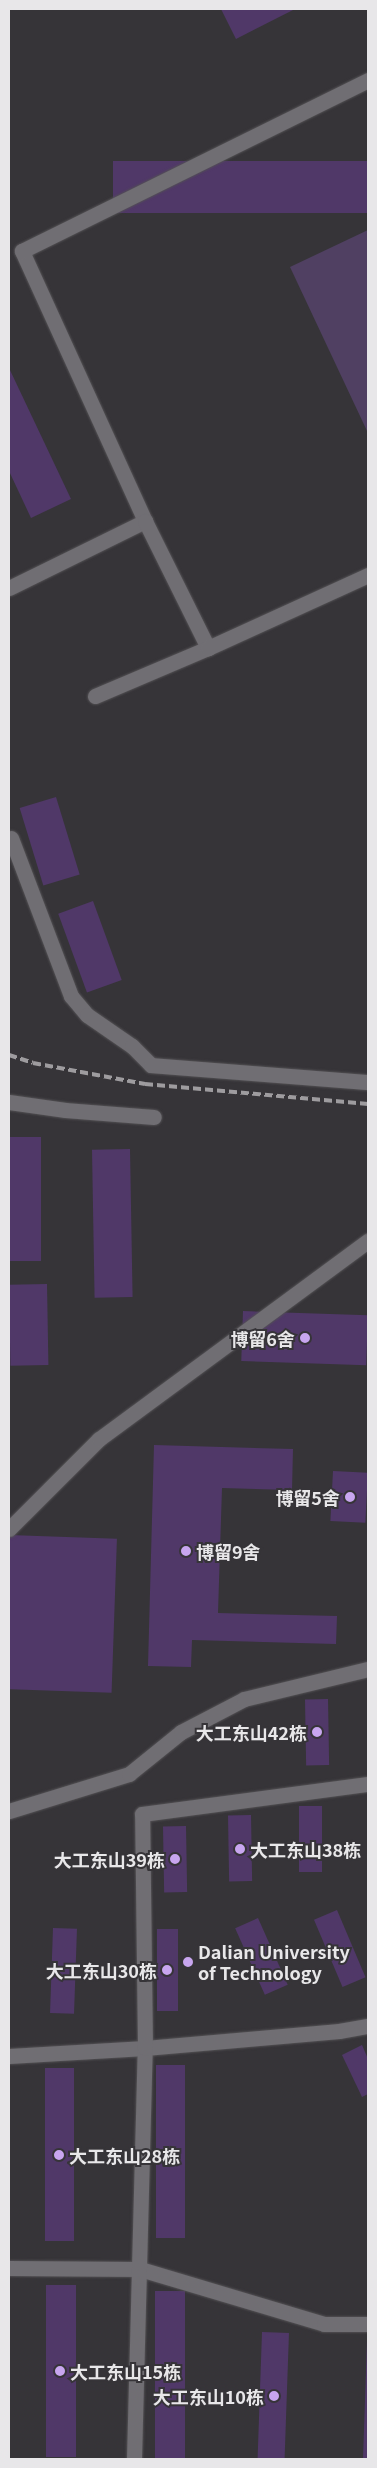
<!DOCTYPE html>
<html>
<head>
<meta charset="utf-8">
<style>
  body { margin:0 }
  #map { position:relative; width:377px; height:2468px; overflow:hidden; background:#363438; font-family:Georgia,"Noto Sans SC",serif }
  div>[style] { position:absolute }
  .green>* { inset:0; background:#504062 }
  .building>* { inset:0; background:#503868; transform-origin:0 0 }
  .roads { filter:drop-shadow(0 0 1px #535154) drop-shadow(0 0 1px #535154) }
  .minor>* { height:15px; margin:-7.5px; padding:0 7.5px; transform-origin:7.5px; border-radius:7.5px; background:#706e73 }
  .rail>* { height:4px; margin-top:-2px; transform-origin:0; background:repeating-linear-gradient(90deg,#9e9c9f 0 8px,transparent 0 12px) }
  .dots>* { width:14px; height:14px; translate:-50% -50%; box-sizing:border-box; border:2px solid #363438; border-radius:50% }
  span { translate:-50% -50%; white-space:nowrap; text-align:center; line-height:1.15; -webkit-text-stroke:4px #363438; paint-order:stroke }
  .poi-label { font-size:18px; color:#e8e7e9; font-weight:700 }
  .right { translate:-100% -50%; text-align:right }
  .left { translate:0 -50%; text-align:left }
  .frame { position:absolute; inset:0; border:10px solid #e8e7e9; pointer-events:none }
</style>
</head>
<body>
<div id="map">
  <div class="green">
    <i style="clip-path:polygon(368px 230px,368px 433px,290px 267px)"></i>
  </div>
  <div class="building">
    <i style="clip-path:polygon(221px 9px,295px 9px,236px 39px)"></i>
    <i style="left:368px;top:161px;width:52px;height:255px;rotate:90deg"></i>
    <i style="clip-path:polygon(9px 368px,71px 499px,31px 518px,9px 471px)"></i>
    <i style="left:56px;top:797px;width:81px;height:38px;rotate:73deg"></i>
    <i style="left:93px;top:901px;width:84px;height:37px;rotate:70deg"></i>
    <i style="left:9px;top:1137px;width:32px;height:124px"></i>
    <i style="left:130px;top:1149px;width:148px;height:38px;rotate:89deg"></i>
    <i style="left:47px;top:1284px;width:81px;height:38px;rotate:89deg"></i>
    <i style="left:243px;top:1311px;width:125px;height:50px;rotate:2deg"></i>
    <i style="clip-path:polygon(154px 1445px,293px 1449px,292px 1490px,222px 1488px,218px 1613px,337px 1616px,336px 1644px,192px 1640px,191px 1667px,148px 1666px)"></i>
    <i style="left:333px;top:1471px;width:35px;height:50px;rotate:3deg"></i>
    <i style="left:9px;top:1535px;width:108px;height:154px;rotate:2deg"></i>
    <i style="left:328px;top:1699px;width:66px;height:23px;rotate:89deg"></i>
    <i style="left:299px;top:1806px;width:23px;height:66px"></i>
    <i style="left:251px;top:1815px;width:66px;height:23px;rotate:89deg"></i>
    <i style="left:186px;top:1826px;width:66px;height:23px;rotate:89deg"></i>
    <i style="left:337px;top:1910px;width:73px;height:25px;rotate:67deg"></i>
    <i style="left:258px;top:1918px;width:73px;height:25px;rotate:66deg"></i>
    <i style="left:53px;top:1928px;width:24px;height:85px;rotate:2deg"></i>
    <i style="left:157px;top:1929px;width:21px;height:82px"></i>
    <i style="clip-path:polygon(362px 2045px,368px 2059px,368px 2094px,362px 2097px,342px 2055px)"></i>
    <i style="left:156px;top:2065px;width:29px;height:173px"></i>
    <i style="left:45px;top:2068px;width:29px;height:173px"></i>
    <i style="left:46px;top:2285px;width:30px;height:172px"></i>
    <i style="left:155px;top:2291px;width:30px;height:168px"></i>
    <i style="left:262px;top:2332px;width:27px;height:127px;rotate:2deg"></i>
    <i style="clip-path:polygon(367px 2341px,368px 2459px,363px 2459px)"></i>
  </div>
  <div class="roads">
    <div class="minor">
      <i style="left:145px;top:521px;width:297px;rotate:-114.5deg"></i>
      <i style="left:22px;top:251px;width:386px;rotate:-26.3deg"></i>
      <i style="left:9px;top:588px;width:152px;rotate:-26.2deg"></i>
      <i style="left:145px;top:521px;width:142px;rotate:63.6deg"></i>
      <i style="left:95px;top:696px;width:123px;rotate:-23deg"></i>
      <i style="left:208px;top:648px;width:176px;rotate:-24.5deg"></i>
      <i style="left:11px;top:838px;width:169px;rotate:69.2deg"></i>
      <i style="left:71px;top:996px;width:25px;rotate:50deg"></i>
      <i style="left:87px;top:1015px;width:55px;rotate:34.6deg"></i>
      <i style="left:132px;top:1046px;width:27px;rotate:45deg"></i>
      <i style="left:151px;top:1065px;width:218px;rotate:4.5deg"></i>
      <i style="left:9px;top:1102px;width:57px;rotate:8.1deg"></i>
      <i style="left:65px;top:1110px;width:89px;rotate:4.5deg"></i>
      <i style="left:9px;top:1529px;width:127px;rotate:-45deg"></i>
      <i style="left:99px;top:1439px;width:334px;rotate:-36.4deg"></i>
      <i style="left:9px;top:1811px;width:126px;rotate:-17.1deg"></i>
      <i style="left:129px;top:1774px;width:67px;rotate:-38.9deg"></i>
      <i style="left:181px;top:1732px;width:71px;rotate:-27.6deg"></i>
      <i style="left:244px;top:1699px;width:128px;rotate:-13.6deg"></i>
      <i style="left:9px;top:2056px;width:136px;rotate:-3.4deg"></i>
      <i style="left:145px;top:2048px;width:195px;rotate:-5deg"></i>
      <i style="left:339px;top:2031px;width:29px;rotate:-10deg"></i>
      <i style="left:9px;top:2268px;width:131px;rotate:0.4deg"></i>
      <i style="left:140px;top:2269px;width:192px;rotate:16.6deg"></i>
      <i style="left:324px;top:2324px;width:44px"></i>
      <i style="left:134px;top:2459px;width:411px;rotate:-88.5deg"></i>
      <i style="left:145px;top:2048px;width:234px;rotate:-90.7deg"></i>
      <i style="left:142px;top:1814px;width:228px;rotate:-7.6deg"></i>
    </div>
  </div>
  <div class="rail">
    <i style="left:9px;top:1055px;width:25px;rotate:18deg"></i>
    <i style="left:33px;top:1063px;width:114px;rotate:10.6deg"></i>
    <i style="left:145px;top:1084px;width:224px;rotate:5.1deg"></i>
  </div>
  <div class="dots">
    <i style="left:305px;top:1338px;background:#c8a6ef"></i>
    <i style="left:350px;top:1497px;background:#c8a6ef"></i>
    <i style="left:186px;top:1551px;background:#c8a6ef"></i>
    <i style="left:317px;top:1732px;background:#c8a6ef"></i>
    <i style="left:240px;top:1849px;background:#c8a6ef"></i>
    <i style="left:175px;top:1859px;background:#c8a6ef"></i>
    <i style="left:188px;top:1962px;background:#c8a6ef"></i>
    <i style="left:167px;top:1970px;background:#c8a6ef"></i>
    <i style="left:59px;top:2155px;background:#c8a6ef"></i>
    <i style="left:60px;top:2371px;background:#c8a6ef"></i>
    <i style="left:274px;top:2396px;background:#c8a6ef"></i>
  </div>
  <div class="poi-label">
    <span class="right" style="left:295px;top:1338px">博留6舍</span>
    <span class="right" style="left:340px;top:1497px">博留5舍</span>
    <span class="left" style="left:196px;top:1551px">博留9舍</span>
    <span class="right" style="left:307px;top:1732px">大工东山42栋</span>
    <span class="left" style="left:250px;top:1849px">大工东山38栋</span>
    <span class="right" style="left:165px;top:1859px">大工东山39栋</span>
    <span class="left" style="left:198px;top:1962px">Dalian University<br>of Technology</span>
    <span class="right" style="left:157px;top:1970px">大工东山30栋</span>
    <span class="left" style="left:69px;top:2155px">大工东山28栋</span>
    <span class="left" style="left:70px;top:2371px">大工东山15栋</span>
    <span class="right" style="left:264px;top:2396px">大工东山10栋</span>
  </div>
  <div class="frame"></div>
</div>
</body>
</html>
